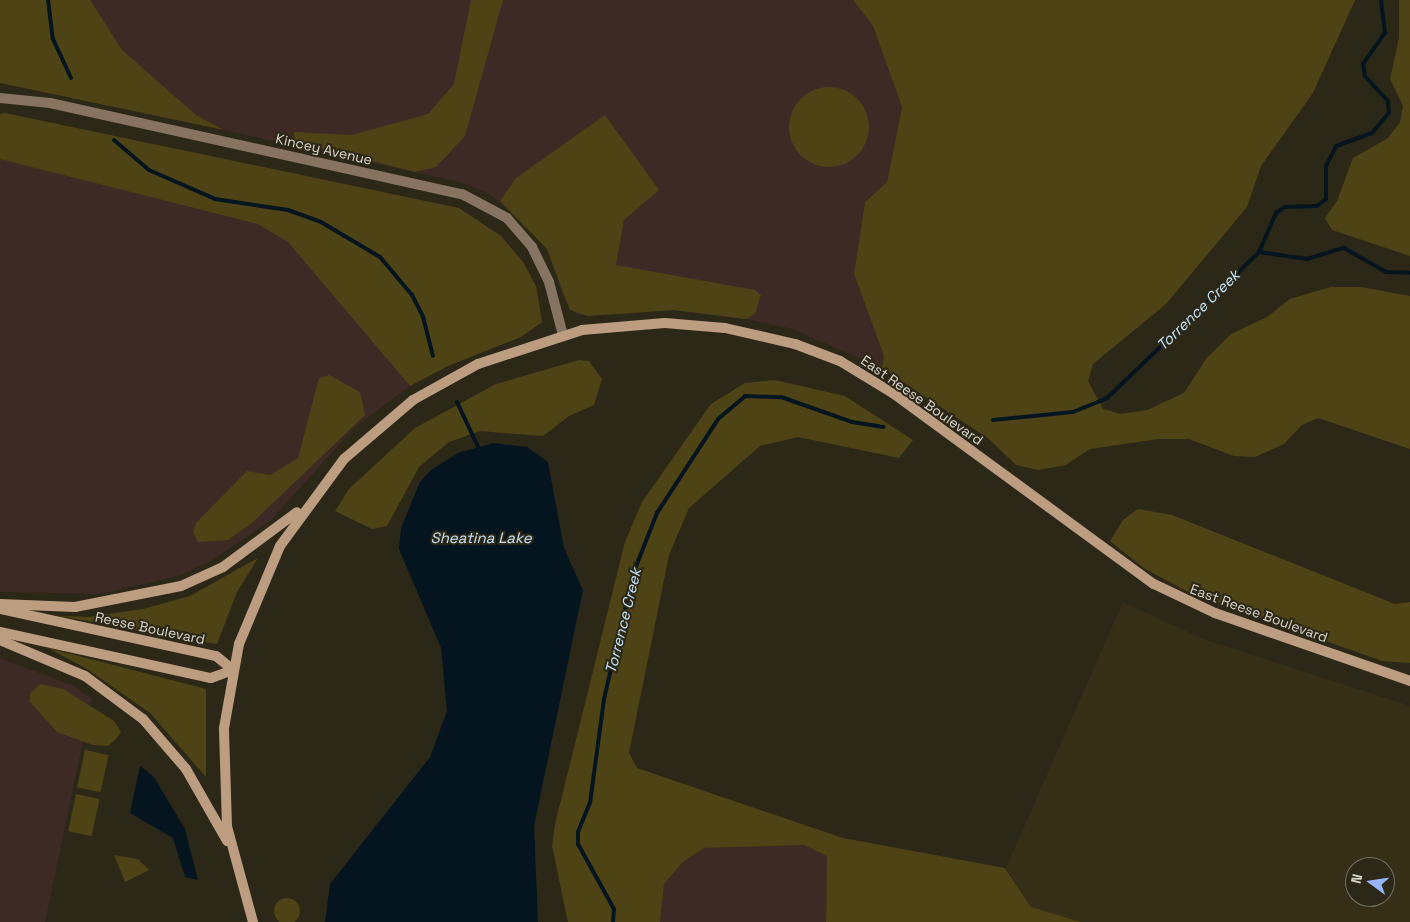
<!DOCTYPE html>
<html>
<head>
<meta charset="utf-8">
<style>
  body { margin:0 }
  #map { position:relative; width:1410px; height:922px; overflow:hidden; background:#2c2817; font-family:"Space Grotesk",sans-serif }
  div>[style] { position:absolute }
  .commercial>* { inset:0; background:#3d2a25 }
  .built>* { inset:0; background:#362f18 }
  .green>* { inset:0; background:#4e4315; transform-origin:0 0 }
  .round { border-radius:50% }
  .water>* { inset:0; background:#04151f }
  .stream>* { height:4px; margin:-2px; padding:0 2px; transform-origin:2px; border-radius:2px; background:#04151f }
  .street>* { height:10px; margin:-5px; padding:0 5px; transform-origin:5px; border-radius:5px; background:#877361 }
  .secondary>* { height:10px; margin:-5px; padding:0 5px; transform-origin:5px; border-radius:5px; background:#bd9d80 }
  span { translate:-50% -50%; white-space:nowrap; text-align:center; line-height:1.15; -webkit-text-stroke:4px #2c2817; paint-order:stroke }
  .street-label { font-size:14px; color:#d9d6cc }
  .water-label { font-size:15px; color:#c5e5fa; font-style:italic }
  .north { position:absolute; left:1345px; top:857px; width:50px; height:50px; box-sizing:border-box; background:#2c2817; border:1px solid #716e5f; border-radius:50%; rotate:284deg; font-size:14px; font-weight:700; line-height:20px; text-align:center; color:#d9d6cc }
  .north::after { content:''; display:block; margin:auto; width:18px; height:22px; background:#95b6fd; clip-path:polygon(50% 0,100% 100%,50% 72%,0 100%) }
</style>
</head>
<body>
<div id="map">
  <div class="commercial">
    <i style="clip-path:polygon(72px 0,853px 0,873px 26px,902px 107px,887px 182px,865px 202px,854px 274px,884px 356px,882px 368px,793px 329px,746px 319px,674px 310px,578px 315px,565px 301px,547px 249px,530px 227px,490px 194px,464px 183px,110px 105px)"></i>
    <i style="clip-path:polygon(0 114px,459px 208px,501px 236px,523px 262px,536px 286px,542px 322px,521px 337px,448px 366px,410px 386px,355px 427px,270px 521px,209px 562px,178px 576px,100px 594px,0 592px)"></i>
    <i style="clip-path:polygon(0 658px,71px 685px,92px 698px,45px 922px,0 922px)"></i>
    <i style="clip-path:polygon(804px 845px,827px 856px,826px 922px,660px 922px,664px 884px,683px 862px,704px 848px)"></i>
  </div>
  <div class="built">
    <i style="clip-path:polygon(evenodd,1123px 602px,1203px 639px,1410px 706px,1410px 922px,1081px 922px,1031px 907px,1006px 868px,1123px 602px,1355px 867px,1385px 867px,1385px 897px,1355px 897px,1355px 867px)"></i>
  </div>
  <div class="green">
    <i style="clip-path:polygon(0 0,90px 0,122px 50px,196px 115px,224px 130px,0 83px)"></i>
    <i style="clip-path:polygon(471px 0,503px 0,465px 136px,436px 167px,415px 172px,294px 141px,294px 132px,352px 135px,428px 114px,454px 84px)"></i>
    <i style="clip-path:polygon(853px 0,1355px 0,1313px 93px,1261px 166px,1247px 207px,1166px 304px,1093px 364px,1088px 381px,1103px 409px,1120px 414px,1147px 410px,1184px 393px,1206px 359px,1231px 334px,1267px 317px,1290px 299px,1331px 287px,1361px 287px,1410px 296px,1410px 449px,1318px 418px,1302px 425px,1284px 444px,1255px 457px,1234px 456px,1189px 439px,1159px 439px,1090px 449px,1066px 465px,1039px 470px,1016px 465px,989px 439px,882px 368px,884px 356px,854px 274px,865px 202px,887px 182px,902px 107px,873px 26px)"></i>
    <i style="clip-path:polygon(1399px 0,1410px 0,1410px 256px,1332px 230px,1325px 218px,1337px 201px,1353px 158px,1388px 138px,1400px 122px,1403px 106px,1390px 79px,1399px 38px)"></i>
    <i class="round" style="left:789px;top:87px;width:80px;height:80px"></i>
    <i style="clip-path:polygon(5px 113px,459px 208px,501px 236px,523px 262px,536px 286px,542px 322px,521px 337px,448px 366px,410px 386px,288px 242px,258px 224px,0 159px,0 114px)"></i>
    <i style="clip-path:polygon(605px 115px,659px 190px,624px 220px,616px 265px,755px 290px,761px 295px,755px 314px,746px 319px,674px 310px,588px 316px,570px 310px,547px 249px,500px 201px,516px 178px)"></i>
    <i style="clip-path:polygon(579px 360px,589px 361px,602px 379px,594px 405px,569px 416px,543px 436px,480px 431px,449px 442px,419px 467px,387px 526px,372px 529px,335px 511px,349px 489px,415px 428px,496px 384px)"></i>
    <i style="clip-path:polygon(329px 375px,360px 392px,365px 415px,253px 522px,228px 540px,198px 542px,193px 532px,196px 523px,247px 471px,270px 475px,298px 458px,319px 378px)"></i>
    <i style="clip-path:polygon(775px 380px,845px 396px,913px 440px,899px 458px,798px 437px,760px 446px,689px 508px,669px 555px,629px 753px,637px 768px,843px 838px,1005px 868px,1031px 907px,1081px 922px,826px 922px,827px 856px,804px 845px,704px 848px,683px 862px,664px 884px,660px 922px,568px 922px,552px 846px,555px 824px,625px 542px,642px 502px,711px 404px,745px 383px)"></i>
    <i style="clip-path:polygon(1138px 509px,1172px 515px,1395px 604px,1410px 602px,1410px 663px,1382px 661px,1190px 593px,1145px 569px,1110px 541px,1123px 520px)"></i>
    <i style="clip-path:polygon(258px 558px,237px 592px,217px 644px,59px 616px,88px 617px,143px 609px,190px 596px)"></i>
    <i style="clip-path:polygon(48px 648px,206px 689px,206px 777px,150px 713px,87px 669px)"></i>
    <i style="clip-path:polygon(40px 684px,63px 689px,114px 721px,121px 732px,116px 739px,108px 746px,93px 745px,57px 732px,30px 702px,30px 694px)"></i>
    <i style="left:85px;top:750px;width:24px;height:38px;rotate:12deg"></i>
    <i style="left:76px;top:794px;width:24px;height:38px;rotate:12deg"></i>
    <i style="clip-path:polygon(114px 855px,138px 859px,149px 870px,125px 882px)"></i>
    <i class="round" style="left:274px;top:898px;width:26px;height:26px"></i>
  </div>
  <div class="water">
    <i style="clip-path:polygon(493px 443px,527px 447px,548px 462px,564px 548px,583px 590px,534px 826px,538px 922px,325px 922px,330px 884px,430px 757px,447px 711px,441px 648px,399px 549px,401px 528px,420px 482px,431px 470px,458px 453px)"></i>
    <i style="clip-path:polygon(140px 766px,154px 777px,185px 829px,198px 880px,185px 877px,173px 838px,130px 813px)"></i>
  </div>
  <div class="stream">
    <i style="left:48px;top:0;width:39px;rotate:83deg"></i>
    <i style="left:53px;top:39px;width:43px;rotate:65.2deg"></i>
    <i style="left:114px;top:140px;width:46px;rotate:40.6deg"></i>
    <i style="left:149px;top:170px;width:72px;rotate:23.7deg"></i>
    <i style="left:215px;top:199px;width:74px;rotate:8.6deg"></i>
    <i style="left:288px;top:210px;width:35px;rotate:20deg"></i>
    <i style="left:321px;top:222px;width:69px;rotate:30.7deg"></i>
    <i style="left:380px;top:257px;width:50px;rotate:49.9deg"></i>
    <i style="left:412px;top:295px;width:25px;rotate:63deg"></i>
    <i style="left:423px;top:317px;width:40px;rotate:75.6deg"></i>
    <i style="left:1259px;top:252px;width:43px;rotate:-66.4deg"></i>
    <i style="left:1276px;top:213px;width:11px;rotate:-34deg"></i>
    <i style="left:1285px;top:207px;width:32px;rotate:-2deg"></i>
    <i style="left:1317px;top:206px;width:11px;rotate:-38deg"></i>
    <i style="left:1326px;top:199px;width:33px;rotate:-90deg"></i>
    <i style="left:1326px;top:166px;width:22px;rotate:-63deg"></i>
    <i style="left:1336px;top:146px;width:38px;rotate:-20deg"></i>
    <i style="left:1372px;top:133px;width:26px;rotate:-50deg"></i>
    <i style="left:1389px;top:113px;width:12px;rotate:-95deg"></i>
    <i style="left:1388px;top:101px;width:34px;rotate:-133deg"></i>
    <i style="left:1365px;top:76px;width:12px;rotate:-99deg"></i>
    <i style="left:1363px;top:64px;width:38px;rotate:-55deg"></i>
    <i style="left:1385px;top:33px;width:33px;rotate:-97deg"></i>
    <i style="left:457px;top:402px;width:54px;rotate:64.9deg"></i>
    <i style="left:993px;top:420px;width:80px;rotate:-5.7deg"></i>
    <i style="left:1073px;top:412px;width:37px;rotate:-22deg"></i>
    <i style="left:1107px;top:398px;width:211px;rotate:-43.8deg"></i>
    <i style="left:1259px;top:252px;width:49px;rotate:8.3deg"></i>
    <i style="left:1307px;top:259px;width:39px;rotate:-17deg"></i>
    <i style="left:1344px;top:248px;width:48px;rotate:29.7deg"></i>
    <i style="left:1386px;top:272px;width:24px;rotate:2deg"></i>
    <i style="left:613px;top:922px;width:13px;rotate:-86deg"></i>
    <i style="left:614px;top:909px;width:74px;rotate:-119deg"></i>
    <i style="left:578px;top:844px;width:12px;rotate:-90deg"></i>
    <i style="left:578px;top:832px;width:31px;rotate:-68deg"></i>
    <i style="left:590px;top:803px;width:105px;rotate:-82.3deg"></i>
    <i style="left:604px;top:699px;width:128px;rotate:-76.9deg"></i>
    <i style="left:633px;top:574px;width:66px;rotate:-68.5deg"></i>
    <i style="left:657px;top:513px;width:112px;rotate:-57deg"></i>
    <i style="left:718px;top:419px;width:35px;rotate:-40deg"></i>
    <i style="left:745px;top:396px;width:36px;rotate:2deg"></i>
    <i style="left:781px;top:397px;width:75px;rotate:19.4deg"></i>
    <i style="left:852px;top:422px;width:32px;rotate:9deg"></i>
  </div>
  <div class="street">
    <i style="left:0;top:98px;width:50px;rotate:5.7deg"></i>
    <i style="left:50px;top:103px;width:422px;rotate:12.5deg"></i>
    <i style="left:462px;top:194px;width:51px;rotate:28.1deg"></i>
    <i style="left:507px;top:218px;width:38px;rotate:49deg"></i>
    <i style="left:532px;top:247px;width:39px;rotate:64deg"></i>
    <i style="left:549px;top:282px;width:55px;rotate:75.2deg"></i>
  </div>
  <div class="secondary">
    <i style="left:0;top:604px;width:75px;rotate:2.3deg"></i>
    <i style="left:75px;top:607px;width:108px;rotate:-11.2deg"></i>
    <i style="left:181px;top:586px;width:46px;rotate:-24.3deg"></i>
    <i style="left:223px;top:567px;width:92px;rotate:-36.6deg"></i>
    <i style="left:0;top:609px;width:221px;rotate:12.3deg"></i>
    <i style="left:216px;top:656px;width:22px;rotate:39deg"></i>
    <i style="left:0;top:632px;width:216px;rotate:12.3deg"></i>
    <i style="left:211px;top:678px;width:23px;rotate:-20deg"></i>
    <i style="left:0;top:640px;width:92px;rotate:23deg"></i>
    <i style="left:85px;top:676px;width:72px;rotate:36.6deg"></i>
    <i style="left:143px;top:719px;width:66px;rotate:49.3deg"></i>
    <i style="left:186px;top:769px;width:83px;rotate:60.3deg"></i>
    <i style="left:253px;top:922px;width:99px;rotate:-105.2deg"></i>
    <i style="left:227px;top:826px;width:98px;rotate:-91.8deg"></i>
    <i style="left:224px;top:728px;width:85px;rotate:-79.9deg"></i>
    <i style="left:239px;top:644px;width:106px;rotate:-67.3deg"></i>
    <i style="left:280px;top:546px;width:108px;rotate:-53.7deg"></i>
    <i style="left:344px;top:459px;width:91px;rotate:-40.5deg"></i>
    <i style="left:413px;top:400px;width:74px;rotate:-29deg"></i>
    <i style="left:478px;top:364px;width:109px;rotate:-18.1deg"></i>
    <i style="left:582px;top:330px;width:83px;rotate:-4.8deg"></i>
    <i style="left:665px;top:323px;width:60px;rotate:4.8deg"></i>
    <i style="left:725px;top:328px;width:72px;rotate:12.9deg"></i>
    <i style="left:795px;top:344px;width:48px;rotate:20.7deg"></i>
    <i style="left:840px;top:361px;width:63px;rotate:31.4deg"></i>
    <i style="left:894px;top:394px;width:322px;rotate:36.2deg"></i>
    <i style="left:1154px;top:584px;width:68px;rotate:25.4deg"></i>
    <i style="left:1215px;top:613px;width:207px;rotate:19.2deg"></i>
  </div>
  <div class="street-label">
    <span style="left:324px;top:149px;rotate:13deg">Kincey Avenue</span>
    <span style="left:922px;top:400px;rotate:35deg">East Reese Boulevard</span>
    <span style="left:1259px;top:613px;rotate:20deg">East Reese Boulevard</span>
    <span style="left:150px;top:628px;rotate:12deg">Reese Boulevard</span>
  </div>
  <div class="water-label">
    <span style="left:1198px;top:310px;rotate:-44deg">Torrence Creek</span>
    <span style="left:481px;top:538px">Sheatina Lake</span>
    <span style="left:623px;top:621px;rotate:-76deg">Torrence Creek</span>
  </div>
  <div class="north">N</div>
</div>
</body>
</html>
